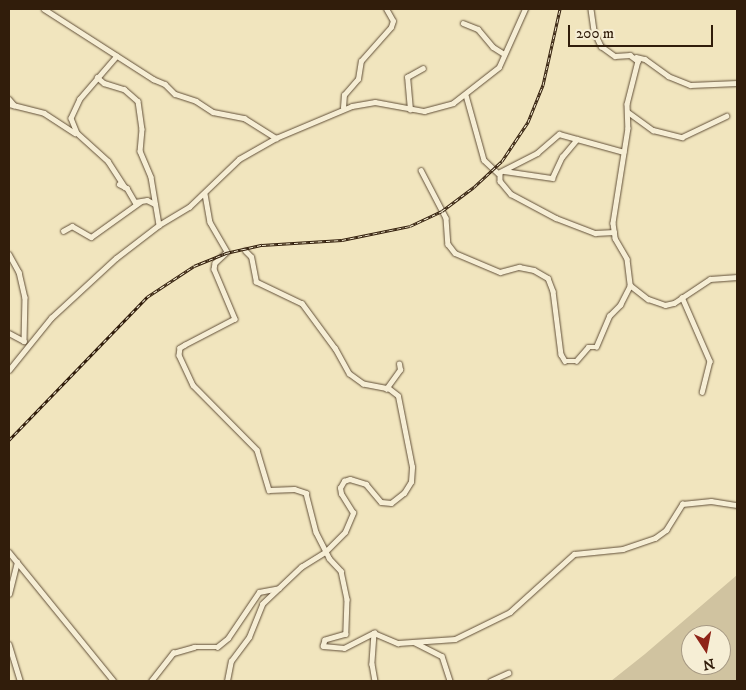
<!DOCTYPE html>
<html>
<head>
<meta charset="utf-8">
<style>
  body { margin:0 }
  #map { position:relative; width:746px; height:690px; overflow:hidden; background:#f1e5be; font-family:"IM FELL DW Pica",serif }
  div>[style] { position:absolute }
  .green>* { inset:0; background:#d0c3a0 }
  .roads { filter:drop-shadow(0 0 1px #614f38) drop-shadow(0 0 1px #614f38) }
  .minor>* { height:4.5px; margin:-2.25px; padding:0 2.25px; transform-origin:2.25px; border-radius:2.25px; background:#f6eed5 }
  .rail>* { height:3px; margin-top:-1.5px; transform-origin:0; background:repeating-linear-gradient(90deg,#f6eed5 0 4px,#311d0b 0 8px); box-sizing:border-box; border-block:1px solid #311d0b }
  span { translate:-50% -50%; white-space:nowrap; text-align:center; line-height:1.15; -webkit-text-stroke:4px #f6eed5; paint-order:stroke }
  .frame { position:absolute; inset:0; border:10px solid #311d0b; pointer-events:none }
  .north { position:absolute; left:681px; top:625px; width:50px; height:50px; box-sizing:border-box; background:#f6eed5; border:1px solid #a79a84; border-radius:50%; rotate:169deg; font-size:14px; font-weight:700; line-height:20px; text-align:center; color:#311d0b }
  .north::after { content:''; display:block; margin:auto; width:18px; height:22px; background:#8f2418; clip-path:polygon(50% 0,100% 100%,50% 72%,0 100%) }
  .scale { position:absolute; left:568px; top:25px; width:145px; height:22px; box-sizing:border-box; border:2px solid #311d0b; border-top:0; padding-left:6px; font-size:15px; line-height:18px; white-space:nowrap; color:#311d0b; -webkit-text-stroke:4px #f6eed5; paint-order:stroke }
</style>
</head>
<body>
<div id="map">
  <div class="green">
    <i style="clip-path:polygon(evenodd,737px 575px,737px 681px,611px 681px,645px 654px,737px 575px,691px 635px,721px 635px,721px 665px,691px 665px,691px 635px)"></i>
  </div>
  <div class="roads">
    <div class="minor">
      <i style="left:44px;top:9px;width:130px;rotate:32.7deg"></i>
      <i style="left:153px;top:79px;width:13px;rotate:23deg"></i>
      <i style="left:165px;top:84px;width:14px;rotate:45deg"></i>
      <i style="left:175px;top:94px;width:22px;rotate:18deg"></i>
      <i style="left:196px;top:101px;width:20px;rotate:33deg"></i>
      <i style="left:213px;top:112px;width:32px;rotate:11deg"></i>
      <i style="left:244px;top:118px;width:38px;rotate:32deg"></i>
      <i style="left:591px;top:9px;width:22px;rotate:82deg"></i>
      <i style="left:594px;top:31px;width:17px;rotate:65deg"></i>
      <i style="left:601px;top:46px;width:17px;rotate:36deg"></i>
      <i style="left:615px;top:56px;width:15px;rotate:-4deg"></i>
      <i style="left:630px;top:55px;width:10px;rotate:37deg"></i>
      <i style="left:638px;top:61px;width:44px;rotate:104.3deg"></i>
      <i style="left:627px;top:104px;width:24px;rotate:88deg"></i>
      <i style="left:628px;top:128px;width:96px;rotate:99deg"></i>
      <i style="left:613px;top:223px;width:15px;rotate:82deg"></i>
      <i style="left:615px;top:238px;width:24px;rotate:60deg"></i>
      <i style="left:627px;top:259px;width:26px;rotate:83deg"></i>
      <i style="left:630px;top:285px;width:23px;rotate:38deg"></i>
      <i style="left:648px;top:299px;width:18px;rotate:19deg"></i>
      <i style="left:665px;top:305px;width:9px;rotate:-13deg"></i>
      <i style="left:674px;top:303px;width:43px;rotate:-33.7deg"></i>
      <i style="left:710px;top:279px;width:27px;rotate:-4deg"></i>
      <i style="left:463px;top:23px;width:16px;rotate:22deg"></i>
      <i style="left:478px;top:29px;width:23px;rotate:50deg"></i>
      <i style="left:493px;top:47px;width:13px;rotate:32deg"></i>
      <i style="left:117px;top:56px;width:57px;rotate:130.7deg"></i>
      <i style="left:80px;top:99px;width:21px;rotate:115deg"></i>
      <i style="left:71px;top:118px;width:16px;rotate:68deg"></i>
      <i style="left:77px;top:133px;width:42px;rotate:42.1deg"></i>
      <i style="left:108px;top:161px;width:31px;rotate:57deg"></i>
      <i style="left:636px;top:57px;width:9px;rotate:13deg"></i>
      <i style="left:645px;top:59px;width:29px;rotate:36deg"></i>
      <i style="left:668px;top:76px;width:24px;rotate:22deg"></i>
      <i style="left:690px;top:85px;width:47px;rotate:-2.4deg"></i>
      <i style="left:97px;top:77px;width:9px;rotate:41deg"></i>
      <i style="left:104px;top:83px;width:21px;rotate:17deg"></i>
      <i style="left:124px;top:89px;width:18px;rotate:41deg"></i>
      <i style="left:138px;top:101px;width:28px;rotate:82deg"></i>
      <i style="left:142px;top:129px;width:22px;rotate:95deg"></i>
      <i style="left:140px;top:151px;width:28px;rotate:67deg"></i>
      <i style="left:151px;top:177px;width:49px;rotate:80.5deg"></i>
      <i style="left:466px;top:95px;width:67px;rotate:74.5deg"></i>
      <i style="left:484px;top:160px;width:19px;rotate:43deg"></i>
      <i style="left:498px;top:173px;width:44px;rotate:-27.1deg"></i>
      <i style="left:537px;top:153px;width:29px;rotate:-41deg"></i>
      <i style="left:559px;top:134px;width:67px;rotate:15.5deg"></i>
      <i style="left:9px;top:99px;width:8px;rotate:50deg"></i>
      <i style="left:9px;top:104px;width:36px;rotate:14deg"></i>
      <i style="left:44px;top:113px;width:37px;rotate:33deg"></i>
      <i style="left:343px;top:108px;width:13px;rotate:-86deg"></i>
      <i style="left:344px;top:95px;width:21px;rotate:-49deg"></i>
      <i style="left:358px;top:79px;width:18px;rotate:-81deg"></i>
      <i style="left:361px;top:61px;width:45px;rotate:-48.6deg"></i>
      <i style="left:391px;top:27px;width:6px;rotate:-72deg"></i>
      <i style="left:393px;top:21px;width:14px;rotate:-120deg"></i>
      <i style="left:410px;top:110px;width:33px;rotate:-95deg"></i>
      <i style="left:407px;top:77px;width:18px;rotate:-29deg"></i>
      <i style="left:628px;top:112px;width:31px;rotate:36deg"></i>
      <i style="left:653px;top:130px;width:30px;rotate:14deg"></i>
      <i style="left:682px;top:137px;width:49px;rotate:-25.5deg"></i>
      <i style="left:421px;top:170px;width:54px;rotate:62.5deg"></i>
      <i style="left:446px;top:218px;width:26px;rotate:86deg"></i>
      <i style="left:448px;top:244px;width:11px;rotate:52deg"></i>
      <i style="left:455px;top:253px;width:49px;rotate:22.9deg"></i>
      <i style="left:500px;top:272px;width:20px;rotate:-15deg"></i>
      <i style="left:519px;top:267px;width:15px;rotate:11deg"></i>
      <i style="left:534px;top:270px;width:16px;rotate:30deg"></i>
      <i style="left:548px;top:278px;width:14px;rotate:69deg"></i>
      <i style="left:553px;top:291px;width:64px;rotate:82.8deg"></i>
      <i style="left:561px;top:354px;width:8px;rotate:60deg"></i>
      <i style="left:565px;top:361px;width:11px"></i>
      <i style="left:576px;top:361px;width:18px;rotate:-49deg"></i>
      <i style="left:588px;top:347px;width:8px"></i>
      <i style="left:596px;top:347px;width:34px;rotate:-67deg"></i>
      <i style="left:609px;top:316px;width:16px;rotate:-45deg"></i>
      <i style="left:620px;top:305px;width:22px;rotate:-63deg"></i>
      <i style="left:504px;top:171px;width:49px;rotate:8.3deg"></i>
      <i style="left:552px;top:178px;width:23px;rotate:-65deg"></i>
      <i style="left:562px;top:157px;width:23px;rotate:-50deg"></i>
      <i style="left:500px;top:173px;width:8px;rotate:90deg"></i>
      <i style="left:500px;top:181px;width:17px;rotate:50deg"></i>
      <i style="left:511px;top:194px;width:51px;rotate:28.1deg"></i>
      <i style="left:556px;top:218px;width:42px;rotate:21deg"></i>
      <i style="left:595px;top:233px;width:19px;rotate:-3deg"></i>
      <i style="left:119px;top:184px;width:9px;rotate:27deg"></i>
      <i style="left:127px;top:188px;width:16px;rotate:60deg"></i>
      <i style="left:135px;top:202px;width:12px;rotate:-9deg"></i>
      <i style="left:147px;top:200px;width:9px;rotate:27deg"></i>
      <i style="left:205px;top:194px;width:28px;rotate:80deg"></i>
      <i style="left:210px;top:222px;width:34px;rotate:60deg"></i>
      <i style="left:227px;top:252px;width:16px;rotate:137deg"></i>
      <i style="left:215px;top:263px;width:6px;rotate:99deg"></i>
      <i style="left:214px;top:269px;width:54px;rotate:67.2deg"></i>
      <i style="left:235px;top:319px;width:56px;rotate:152.5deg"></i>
      <i style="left:185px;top:345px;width:6px;rotate:149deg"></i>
      <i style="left:180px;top:348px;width:7px;rotate:98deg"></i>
      <i style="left:179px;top:355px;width:33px;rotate:65deg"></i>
      <i style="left:193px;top:385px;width:91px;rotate:45.4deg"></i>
      <i style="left:257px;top:450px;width:42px;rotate:73.3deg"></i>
      <i style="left:269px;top:490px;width:25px;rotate:-2deg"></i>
      <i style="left:294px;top:489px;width:13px;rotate:18deg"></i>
      <i style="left:306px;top:493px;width:40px;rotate:75.6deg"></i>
      <i style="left:316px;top:532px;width:29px;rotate:63deg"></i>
      <i style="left:329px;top:558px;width:18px;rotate:47deg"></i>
      <i style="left:341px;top:571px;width:29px;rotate:78deg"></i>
      <i style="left:347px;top:599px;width:35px;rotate:92deg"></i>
      <i style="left:346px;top:634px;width:22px;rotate:164deg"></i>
      <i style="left:325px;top:640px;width:6px;rotate:108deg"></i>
      <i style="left:323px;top:646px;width:21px;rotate:5deg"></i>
      <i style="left:344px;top:648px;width:34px;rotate:-27deg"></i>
      <i style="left:374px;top:633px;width:26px;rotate:23deg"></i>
      <i style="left:398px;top:643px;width:57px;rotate:-4deg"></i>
      <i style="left:455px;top:639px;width:61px;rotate:-26.1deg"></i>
      <i style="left:510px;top:612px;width:86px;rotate:-42.2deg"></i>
      <i style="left:574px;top:554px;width:49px;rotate:-5.8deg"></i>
      <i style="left:623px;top:549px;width:34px;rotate:-19deg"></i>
      <i style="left:655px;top:538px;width:14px;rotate:-36deg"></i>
      <i style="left:666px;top:530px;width:31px;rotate:-58deg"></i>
      <i style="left:682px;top:504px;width:29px;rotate:-6deg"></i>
      <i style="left:711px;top:501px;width:26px;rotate:9deg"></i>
      <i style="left:63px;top:231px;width:10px;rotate:-29deg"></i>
      <i style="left:72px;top:226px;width:22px;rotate:30deg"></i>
      <i style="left:91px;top:237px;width:60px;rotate:-35.5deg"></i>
      <i style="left:9px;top:254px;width:21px;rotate:61deg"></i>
      <i style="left:19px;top:272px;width:26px;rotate:77deg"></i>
      <i style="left:25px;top:297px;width:44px;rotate:91.3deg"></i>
      <i style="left:682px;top:297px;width:70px;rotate:66.4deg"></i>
      <i style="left:710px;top:361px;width:32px;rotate:104deg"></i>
      <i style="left:9px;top:333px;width:17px;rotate:28deg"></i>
      <i style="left:9px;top:370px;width:67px;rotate:-51.1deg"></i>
      <i style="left:51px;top:318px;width:88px;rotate:-42.7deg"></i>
      <i style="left:116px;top:258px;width:54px;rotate:-37.5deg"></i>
      <i style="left:159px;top:225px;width:35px;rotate:-31deg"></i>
      <i style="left:189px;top:207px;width:69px;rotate:-43.8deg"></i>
      <i style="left:239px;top:159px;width:43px;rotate:-29.6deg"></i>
      <i style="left:276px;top:138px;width:82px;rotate:-22.8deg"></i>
      <i style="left:352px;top:106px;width:23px;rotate:-10deg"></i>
      <i style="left:375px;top:102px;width:50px;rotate:10.4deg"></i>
      <i style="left:424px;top:111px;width:30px;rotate:-15deg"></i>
      <i style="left:453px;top:103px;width:58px;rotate:-38deg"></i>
      <i style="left:499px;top:67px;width:64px;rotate:-65.9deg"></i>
      <i style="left:386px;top:389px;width:24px;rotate:-54deg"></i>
      <i style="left:400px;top:370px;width:6px;rotate:-99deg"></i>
      <i style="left:9px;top:552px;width:166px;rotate:50.9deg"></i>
      <i style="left:9px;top:594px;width:33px;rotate:-76deg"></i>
      <i style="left:374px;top:633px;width:31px;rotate:94deg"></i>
      <i style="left:372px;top:664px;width:17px;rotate:80deg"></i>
      <i style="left:414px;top:642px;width:31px;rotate:27deg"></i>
      <i style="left:442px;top:656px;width:26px;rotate:72deg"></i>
      <i style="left:9px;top:644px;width:39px;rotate:73deg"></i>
      <i style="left:151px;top:681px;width:36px;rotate:-52deg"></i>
      <i style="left:173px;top:653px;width:22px;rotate:-16deg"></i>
      <i style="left:194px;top:647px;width:23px"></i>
      <i style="left:217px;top:647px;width:14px;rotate:-39deg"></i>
      <i style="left:228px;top:638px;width:55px;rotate:-56deg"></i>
      <i style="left:259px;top:592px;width:20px;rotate:-11deg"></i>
      <i style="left:227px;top:681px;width:20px;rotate:-79deg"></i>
      <i style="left:231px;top:661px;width:30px;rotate:-53deg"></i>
      <i style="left:249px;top:637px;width:35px;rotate:-68deg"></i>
      <i style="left:262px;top:604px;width:54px;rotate:-43.5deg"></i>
      <i style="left:301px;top:567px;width:28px;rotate:-32deg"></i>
      <i style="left:325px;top:552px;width:28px;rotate:-45deg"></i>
      <i style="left:345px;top:532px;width:21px;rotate:-67deg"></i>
      <i style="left:353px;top:513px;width:22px;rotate:-122deg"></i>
      <i style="left:341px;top:494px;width:6px;rotate:-99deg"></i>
      <i style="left:340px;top:488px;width:8px;rotate:-60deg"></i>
      <i style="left:344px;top:481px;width:6px;rotate:-18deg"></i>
      <i style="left:350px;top:479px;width:17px;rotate:17deg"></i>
      <i style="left:366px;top:484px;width:23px;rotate:50deg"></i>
      <i style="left:381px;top:502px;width:10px;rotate:6deg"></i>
      <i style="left:391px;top:503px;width:16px;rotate:-38deg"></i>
      <i style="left:404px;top:493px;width:13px;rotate:-58deg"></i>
      <i style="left:411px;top:482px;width:15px;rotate:-86deg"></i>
      <i style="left:412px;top:467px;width:72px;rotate:-101.2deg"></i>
      <i style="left:398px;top:396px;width:11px;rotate:-142deg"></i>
      <i style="left:389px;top:389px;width:26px;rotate:-169deg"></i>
      <i style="left:363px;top:384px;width:17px;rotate:-144deg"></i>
      <i style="left:349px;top:374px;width:29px;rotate:-119deg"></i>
      <i style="left:335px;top:349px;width:56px;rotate:-126.3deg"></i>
      <i style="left:302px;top:304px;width:51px;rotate:-154.4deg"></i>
      <i style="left:256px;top:282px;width:25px;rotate:-101deg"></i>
      <i style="left:251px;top:257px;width:8px;rotate:-135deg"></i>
      <i style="left:490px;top:681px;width:20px;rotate:-24deg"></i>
    </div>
  </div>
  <div class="rail">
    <i style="left:9px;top:440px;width:199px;rotate:-46deg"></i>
    <i style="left:147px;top:297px;width:56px;rotate:-33.4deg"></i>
    <i style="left:194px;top:266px;width:35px;rotate:-22deg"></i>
    <i style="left:226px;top:253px;width:37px;rotate:-13deg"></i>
    <i style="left:262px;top:245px;width:80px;rotate:-3.6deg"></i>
    <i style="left:342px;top:240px;width:69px;rotate:-11.6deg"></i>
    <i style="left:410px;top:226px;width:35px;rotate:-25deg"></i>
    <i style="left:442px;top:211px;width:40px;rotate:-37deg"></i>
    <i style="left:474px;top:187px;width:38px;rotate:-43deg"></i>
    <i style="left:502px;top:161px;width:47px;rotate:-56.3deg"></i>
    <i style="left:528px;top:122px;width:40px;rotate:-68deg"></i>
    <i style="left:543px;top:85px;width:78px;rotate:-77.4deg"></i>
  </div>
  <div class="frame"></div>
  <div class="north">N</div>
  <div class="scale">200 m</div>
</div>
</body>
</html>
